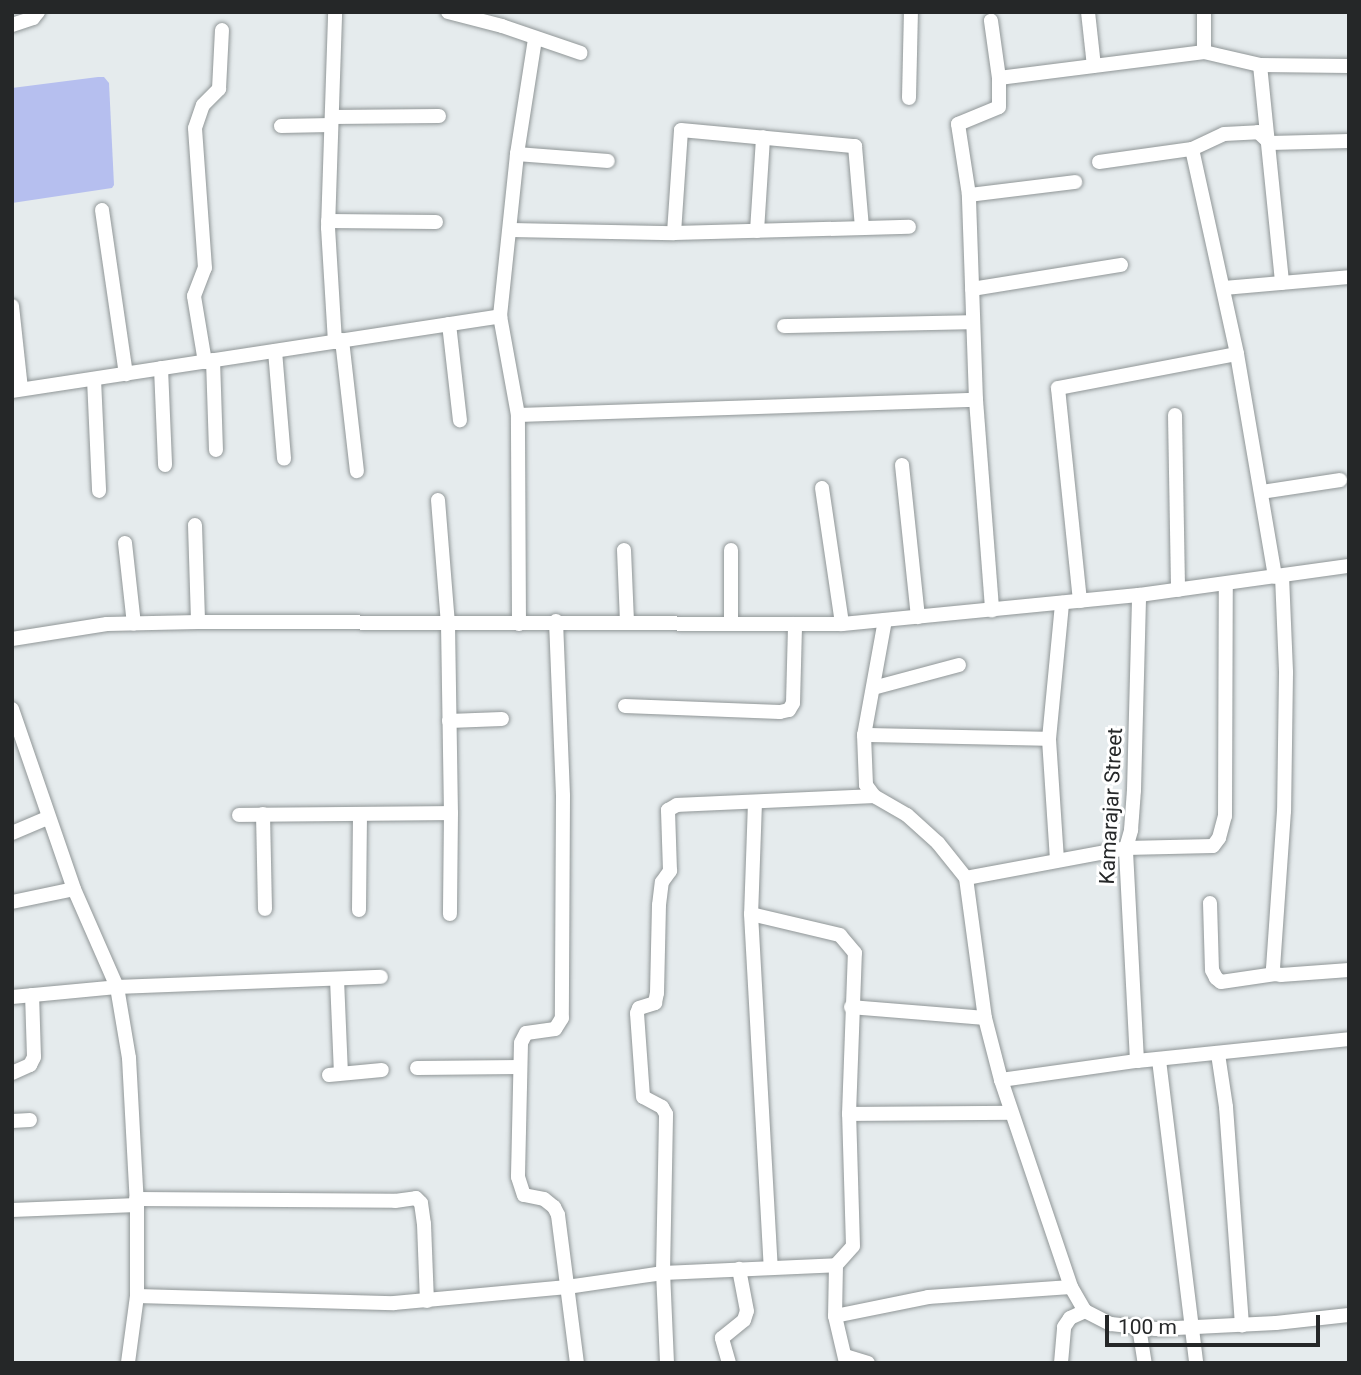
<!DOCTYPE html>
<html>
<head>
<meta charset="utf-8">
<style>
  body { margin:0 }
  #map { position:relative; width:1361px; height:1375px; overflow:hidden; background:#e5ebed; font-family:Roboto,sans-serif }
  div>[style] { position:absolute }
  .water>* { inset:0; background:#b6bfef }
  .roads { filter:drop-shadow(0 0 2px #909697) drop-shadow(0 0 2px #909697) }
  .minor>* { height:14px; margin:-7px; padding:0 7px; transform-origin:7px; border-radius:7px; background:#fff }
  span { translate:-50% -50%; white-space:nowrap; text-align:center; line-height:1.15; -webkit-text-stroke:6px #fff; paint-order:stroke }
  .street-label { font-size:21px; color:#252728 }
  .frame { position:absolute; inset:0; border:14px solid #252728; pointer-events:none }
  .scale { position:absolute; left:1105px; top:1315px; width:215px; height:32px; box-sizing:border-box; border:4px solid #252728; border-top:0; padding-left:9px; font-size:21px; line-height:24px; white-space:nowrap; color:#252728; -webkit-text-stroke:5px #fff; paint-order:stroke }
</style>
</head>
<body>
<div id="map">
  <div class="water">
    <i style="clip-path:polygon(98px 77px,104px 77px,109px 83px,114px 185px,112px 188px,12px 203px,12px 88px)"></i>
  </div>
  <div class="roads">
    <div class="minor">
      <i style="left:448px;top:12px;width:56px;rotate:14.5deg"></i>
      <i style="left:502px;top:26px;width:83px;rotate:18.9deg"></i>
      <i style="left:1088px;top:12px;width:54px;rotate:83.7deg"></i>
      <i style="left:1204px;top:12px;width:40px;rotate:90deg"></i>
      <i style="left:12px;top:25px;width:22px;rotate:-18deg"></i>
      <i style="left:33px;top:18px;width:8px;rotate:-50deg"></i>
      <i style="left:1260px;top:65px;width:219px;rotate:84.2deg"></i>
      <i style="left:999px;top:78px;width:207px;rotate:-7.2deg"></i>
      <i style="left:1204px;top:52px;width:57px;rotate:13.1deg"></i>
      <i style="left:1260px;top:65px;width:89px;rotate:0.6deg"></i>
      <i style="left:909px;top:98px;width:86px;rotate:-88.7deg"></i>
      <i style="left:332px;top:117px;width:107px;rotate:-0.5deg"></i>
      <i style="left:281px;top:126px;width:50px;rotate:-1.1deg"></i>
      <i style="left:1192px;top:149px;width:210px;rotate:77.6deg"></i>
      <i style="left:1237px;top:354px;width:226px;rotate:80.3deg"></i>
      <i style="left:517px;top:154px;width:91px;rotate:4.4deg"></i>
      <i style="left:1099px;top:162px;width:94px;rotate:-8deg"></i>
      <i style="left:1192px;top:149px;width:35px;rotate:-25deg"></i>
      <i style="left:1224px;top:134px;width:34px;rotate:-3deg"></i>
      <i style="left:1258px;top:132px;width:16px;rotate:43deg"></i>
      <i style="left:1270px;top:143px;width:79px;rotate:-1.5deg"></i>
      <i style="left:969px;top:195px;width:107px;rotate:-7deg"></i>
      <i style="left:102px;top:210px;width:166px;rotate:81.7deg"></i>
      <i style="left:328px;top:221px;width:108px;rotate:0.5deg"></i>
      <i style="left:511px;top:230px;width:163px;rotate:1.1deg"></i>
      <i style="left:674px;top:233px;width:235px;rotate:-1.5deg"></i>
      <i style="left:757px;top:231px;width:94px;rotate:-86.3deg"></i>
      <i style="left:674px;top:233px;width:103px;rotate:-86.1deg"></i>
      <i style="left:681px;top:130px;width:175px;rotate:5.3deg"></i>
      <i style="left:855px;top:146px;width:82px;rotate:85.1deg"></i>
      <i style="left:1224px;top:288px;width:125px;rotate:-5deg"></i>
      <i style="left:972px;top:289px;width:151px;rotate:-9.2deg"></i>
      <i style="left:12px;top:306px;width:83px;rotate:83.8deg"></i>
      <i style="left:449px;top:324px;width:97px;rotate:83.5deg"></i>
      <i style="left:784px;top:326px;width:189px;rotate:-1.2deg"></i>
      <i style="left:342px;top:340px;width:132px;rotate:83.5deg"></i>
      <i style="left:335px;top:342px;width:114px;rotate:-93.5deg"></i>
      <i style="left:328px;top:228px;width:216px;rotate:-88.1deg"></i>
      <i style="left:275px;top:351px;width:108px;rotate:85.2deg"></i>
      <i style="left:213px;top:360px;width:90px;rotate:88.1deg"></i>
      <i style="left:205px;top:362px;width:67px;rotate:-99.5deg"></i>
      <i style="left:194px;top:296px;width:30px;rotate:-69deg"></i>
      <i style="left:205px;top:268px;width:140px;rotate:-94.1deg"></i>
      <i style="left:195px;top:128px;width:24px;rotate:-71deg"></i>
      <i style="left:203px;top:105px;width:23px;rotate:-45deg"></i>
      <i style="left:219px;top:89px;width:59px;rotate:-87.1deg"></i>
      <i style="left:161px;top:368px;width:97px;rotate:87.6deg"></i>
      <i style="left:94px;top:379px;width:112px;rotate:87.4deg"></i>
      <i style="left:12px;top:391px;width:494px;rotate:-8.7deg"></i>
      <i style="left:976px;top:400px;width:211px;rotate:85.6deg"></i>
      <i style="left:518px;top:415px;width:458px;rotate:-1.9deg"></i>
      <i style="left:976px;top:400px;width:205px;rotate:-92deg"></i>
      <i style="left:969px;top:195px;width:72px;rotate:-98.8deg"></i>
      <i style="left:958px;top:124px;width:44px;rotate:-22.5deg"></i>
      <i style="left:999px;top:107px;width:29px;rotate:-90deg"></i>
      <i style="left:999px;top:78px;width:58px;rotate:-98deg"></i>
      <i style="left:1175px;top:415px;width:175px;rotate:89deg"></i>
      <i style="left:902px;top:465px;width:153px;rotate:84deg"></i>
      <i style="left:822px;top:488px;width:137px;rotate:81.6deg"></i>
      <i style="left:1261px;top:492px;width:80px;rotate:-8.6deg"></i>
      <i style="left:438px;top:500px;width:124px;rotate:85.4deg"></i>
      <i style="left:448px;top:624px;width:189px;rotate:89.1deg"></i>
      <i style="left:451px;top:813px;width:101px;rotate:90.6deg"></i>
      <i style="left:195px;top:525px;width:97px;rotate:88.2deg"></i>
      <i style="left:125px;top:543px;width:81px;rotate:83.7deg"></i>
      <i style="left:624px;top:550px;width:73px;rotate:87.6deg"></i>
      <i style="left:731px;top:550px;width:74px;rotate:90deg"></i>
      <i style="left:1282px;top:576px;width:97px;rotate:87.6deg"></i>
      <i style="left:1286px;top:673px;width:138px;rotate:90.8deg"></i>
      <i style="left:1284px;top:811px;width:158px;rotate:94deg"></i>
      <i style="left:1273px;top:969px;width:5px;rotate:68deg"></i>
      <i style="left:1275px;top:974px;width:6px;rotate:9deg"></i>
      <i style="left:1281px;top:975px;width:68px;rotate:-4.2deg"></i>
      <i style="left:1080px;top:601px;width:214px;rotate:-95.9deg"></i>
      <i style="left:1058px;top:388px;width:182px;rotate:-10.8deg"></i>
      <i style="left:885px;top:620px;width:117px;rotate:100.3deg"></i>
      <i style="left:864px;top:735px;width:50px;rotate:87.7deg"></i>
      <i style="left:866px;top:785px;width:14px;rotate:54deg"></i>
      <i style="left:874px;top:796px;width:38px;rotate:30deg"></i>
      <i style="left:907px;top:815px;width:42px;rotate:42.1deg"></i>
      <i style="left:938px;top:843px;width:45px;rotate:51.3deg"></i>
      <i style="left:966px;top:878px;width:141px;rotate:82.3deg"></i>
      <i style="left:985px;top:1018px;width:64px;rotate:75.5deg"></i>
      <i style="left:1001px;top:1080px;width:219px;rotate:71.3deg"></i>
      <i style="left:1071px;top:1287px;width:28px;rotate:60deg"></i>
      <i style="left:1085px;top:1311px;width:29px;rotate:27deg"></i>
      <i style="left:1111px;top:1324px;width:45px;rotate:6.3deg"></i>
      <i style="left:1156px;top:1329px;width:120px;rotate:-2.9deg"></i>
      <i style="left:1276px;top:1323px;width:73px;rotate:-6.3deg"></i>
      <i style="left:556px;top:621px;width:175px;rotate:87.7deg"></i>
      <i style="left:563px;top:796px;width:222px;rotate:90.3deg"></i>
      <i style="left:562px;top:1018px;width:13px;rotate:122deg"></i>
      <i style="left:555px;top:1029px;width:29px;rotate:172deg"></i>
      <i style="left:526px;top:1033px;width:11px;rotate:117deg"></i>
      <i style="left:521px;top:1043px;width:134px;rotate:91.3deg"></i>
      <i style="left:518px;top:1177px;width:19px;rotate:72deg"></i>
      <i style="left:524px;top:1195px;width:20px;rotate:11deg"></i>
      <i style="left:544px;top:1199px;width:13px;rotate:39deg"></i>
      <i style="left:554px;top:1207px;width:9px;rotate:63deg"></i>
      <i style="left:558px;top:1215px;width:149px;rotate:82.7deg"></i>
      <i style="left:519px;top:624px;width:209px;rotate:-90.3deg"></i>
      <i style="left:518px;top:415px;width:101px;rotate:-100.3deg"></i>
      <i style="left:500px;top:316px;width:163px;rotate:-84deg"></i>
      <i style="left:517px;top:154px;width:116px;rotate:-81.1deg"></i>
      <i style="left:12px;top:639px;width:96px;rotate:-9deg"></i>
      <i style="left:107px;top:624px;width:91px;rotate:-1.3deg"></i>
      <i style="left:198px;top:622px;width:644px;rotate:0.18deg"></i>
      <i style="left:842px;top:624px;width:298px;rotate:-5.6deg"></i>
      <i style="left:1139px;top:595px;width:212px;rotate:-7.9deg"></i>
      <i style="left:873px;top:688px;width:89px;rotate:-15deg"></i>
      <i style="left:625px;top:706px;width:155px;rotate:2.2deg"></i>
      <i style="left:780px;top:712px;width:9px;rotate:-13deg"></i>
      <i style="left:789px;top:710px;width:8px;rotate:-60deg"></i>
      <i style="left:793px;top:703px;width:79px;rotate:-88.5deg"></i>
      <i style="left:12px;top:709px;width:190px;rotate:71deg"></i>
      <i style="left:74px;top:889px;width:107px;rotate:66.3deg"></i>
      <i style="left:117px;top:987px;width:72px;rotate:80.4deg"></i>
      <i style="left:129px;top:1058px;width:147px;rotate:86.9deg"></i>
      <i style="left:137px;top:1205px;width:91px;rotate:90deg"></i>
      <i style="left:137px;top:1296px;width:68px;rotate:97.7deg"></i>
      <i style="left:449px;top:721px;width:53px;rotate:-2.2deg"></i>
      <i style="left:864px;top:735px;width:185px;rotate:1.2deg"></i>
      <i style="left:755px;top:802px;width:112px;rotate:92deg"></i>
      <i style="left:751px;top:914px;width:354px;rotate:86.8deg"></i>
      <i style="left:263px;top:814px;width:95px;rotate:88.8deg"></i>
      <i style="left:239px;top:815px;width:212px;rotate:-0.5deg"></i>
      <i style="left:12px;top:833px;width:39px;rotate:-23deg"></i>
      <i style="left:1057px;top:860px;width:121px;rotate:-93.8deg"></i>
      <i style="left:1049px;top:739px;width:137px;rotate:-84.5deg"></i>
      <i style="left:966px;top:878px;width:163px;rotate:-10.6deg"></i>
      <i style="left:1126px;top:848px;width:87px;rotate:-1.3deg"></i>
      <i style="left:1213px;top:846px;width:10px;rotate:-53deg"></i>
      <i style="left:1219px;top:838px;width:23px;rotate:-75deg"></i>
      <i style="left:1225px;top:816px;width:232px;rotate:-89.8deg"></i>
      <i style="left:12px;top:902px;width:63px;rotate:-11.8deg"></i>
      <i style="left:1210px;top:903px;width:67px;rotate:88.3deg"></i>
      <i style="left:1212px;top:970px;width:9px;rotate:63deg"></i>
      <i style="left:1216px;top:978px;width:6px;rotate:39deg"></i>
      <i style="left:1221px;top:982px;width:55px;rotate:-8.4deg"></i>
      <i style="left:359px;top:910px;width:96px;rotate:-89.4deg"></i>
      <i style="left:337px;top:979px;width:94px;rotate:87.6deg"></i>
      <i style="left:12px;top:997px;width:105px;rotate:-5.4deg"></i>
      <i style="left:117px;top:987px;width:264px;rotate:-2.2deg"></i>
      <i style="left:851px;top:1007px;width:134px;rotate:4.7deg"></i>
      <i style="left:1218px;top:1054px;width:54px;rotate:81.4deg"></i>
      <i style="left:1226px;top:1107px;width:219px;rotate:85.8deg"></i>
      <i style="left:1159px;top:1060px;width:305px;rotate:83deg"></i>
      <i style="left:1137px;top:1061px;width:213px;rotate:-93deg"></i>
      <i style="left:1126px;top:848px;width:19px;rotate:-74deg"></i>
      <i style="left:1131px;top:830px;width:40px;rotate:-85.7deg"></i>
      <i style="left:1134px;top:790px;width:195px;rotate:-88.5deg"></i>
      <i style="left:417px;top:1068px;width:103px;rotate:-0.6deg"></i>
      <i style="left:12px;top:1073px;width:20px;rotate:-24deg"></i>
      <i style="left:30px;top:1065px;width:9px;rotate:-63deg"></i>
      <i style="left:34px;top:1057px;width:62px;rotate:-91.8deg"></i>
      <i style="left:329px;top:1075px;width:53px;rotate:-5.4deg"></i>
      <i style="left:1001px;top:1080px;width:137px;rotate:-8deg"></i>
      <i style="left:1137px;top:1061px;width:213px;rotate:-5.9deg"></i>
      <i style="left:849px;top:1114px;width:162px;rotate:-0.4deg"></i>
      <i style="left:12px;top:1121px;width:18px;rotate:-3deg"></i>
      <i style="left:136px;top:1199px;width:259px;rotate:0.4deg"></i>
      <i style="left:395px;top:1201px;width:21px;rotate:-8deg"></i>
      <i style="left:416px;top:1198px;width:7px;rotate:45deg"></i>
      <i style="left:421px;top:1203px;width:21px;rotate:82deg"></i>
      <i style="left:424px;top:1224px;width:77px;rotate:87.8deg"></i>
      <i style="left:12px;top:1210px;width:125px;rotate:-2.3deg"></i>
      <i style="left:836px;top:1265px;width:51px;rotate:91.1deg"></i>
      <i style="left:835px;top:1316px;width:48px;rotate:76.8deg"></i>
      <i style="left:137px;top:1296px;width:257px;rotate:1.6deg"></i>
      <i style="left:394px;top:1303px;width:174px;rotate:-5.3deg"></i>
      <i style="left:567px;top:1287px;width:97px;rotate:-8.3deg"></i>
      <i style="left:663px;top:1273px;width:173px;rotate:-2.6deg"></i>
      <i style="left:836px;top:1265px;width:25px;rotate:-48deg"></i>
      <i style="left:853px;top:1246px;width:132px;rotate:-91.7deg"></i>
      <i style="left:849px;top:1114px;width:161px;rotate:-87.9deg"></i>
      <i style="left:855px;top:953px;width:23px;rotate:-130deg"></i>
      <i style="left:840px;top:935px;width:91px;rotate:-166.7deg"></i>
      <i style="left:835px;top:1316px;width:95px;rotate:-11.5deg"></i>
      <i style="left:928px;top:1297px;width:143px;rotate:-4deg"></i>
      <i style="left:1139px;top:1327px;width:36px;rotate:81deg"></i>
      <i style="left:845px;top:1356px;width:24px;rotate:17deg"></i>
      <i style="left:667px;top:1363px;width:90px;rotate:-92.5deg"></i>
      <i style="left:663px;top:1273px;width:159px;rotate:-88.9deg"></i>
      <i style="left:666px;top:1114px;width:8px;rotate:-120deg"></i>
      <i style="left:662px;top:1107px;width:21px;rotate:-152deg"></i>
      <i style="left:643px;top:1097px;width:84px;rotate:-94.1deg"></i>
      <i style="left:637px;top:1013px;width:5px;rotate:-68deg"></i>
      <i style="left:639px;top:1008px;width:17px;rotate:-17deg"></i>
      <i style="left:655px;top:1003px;width:10px;rotate:-79deg"></i>
      <i style="left:657px;top:993px;width:88px;rotate:-88.7deg"></i>
      <i style="left:659px;top:905px;width:23px;rotate:-83deg"></i>
      <i style="left:662px;top:882px;width:14px;rotate:-54deg"></i>
      <i style="left:670px;top:871px;width:61px;rotate:-91.9deg"></i>
      <i style="left:668px;top:810px;width:10px;rotate:-29deg"></i>
      <i style="left:677px;top:805px;width:197px;rotate:-2.6deg"></i>
      <i style="left:729px;top:1363px;width:26px;rotate:-106deg"></i>
      <i style="left:722px;top:1338px;width:28px;rotate:-39deg"></i>
      <i style="left:744px;top:1320px;width:9px;rotate:-72deg"></i>
      <i style="left:747px;top:1311px;width:43px;rotate:-100.8deg"></i>
      <i style="left:1061px;top:1363px;width:36px;rotate:-85deg"></i>
      <i style="left:1064px;top:1327px;width:11px;rotate:-56deg"></i>
      <i style="left:1070px;top:1318px;width:17px;rotate:-25deg"></i>
    </div>
  </div>
  <div class="street-label">
    <span style="left:1111px;top:806px;rotate:-87deg">Kamarajar Street</span>
  </div>
  <div class="frame"></div>
  <div class="scale">100 m</div>
</div>
</body>
</html>
